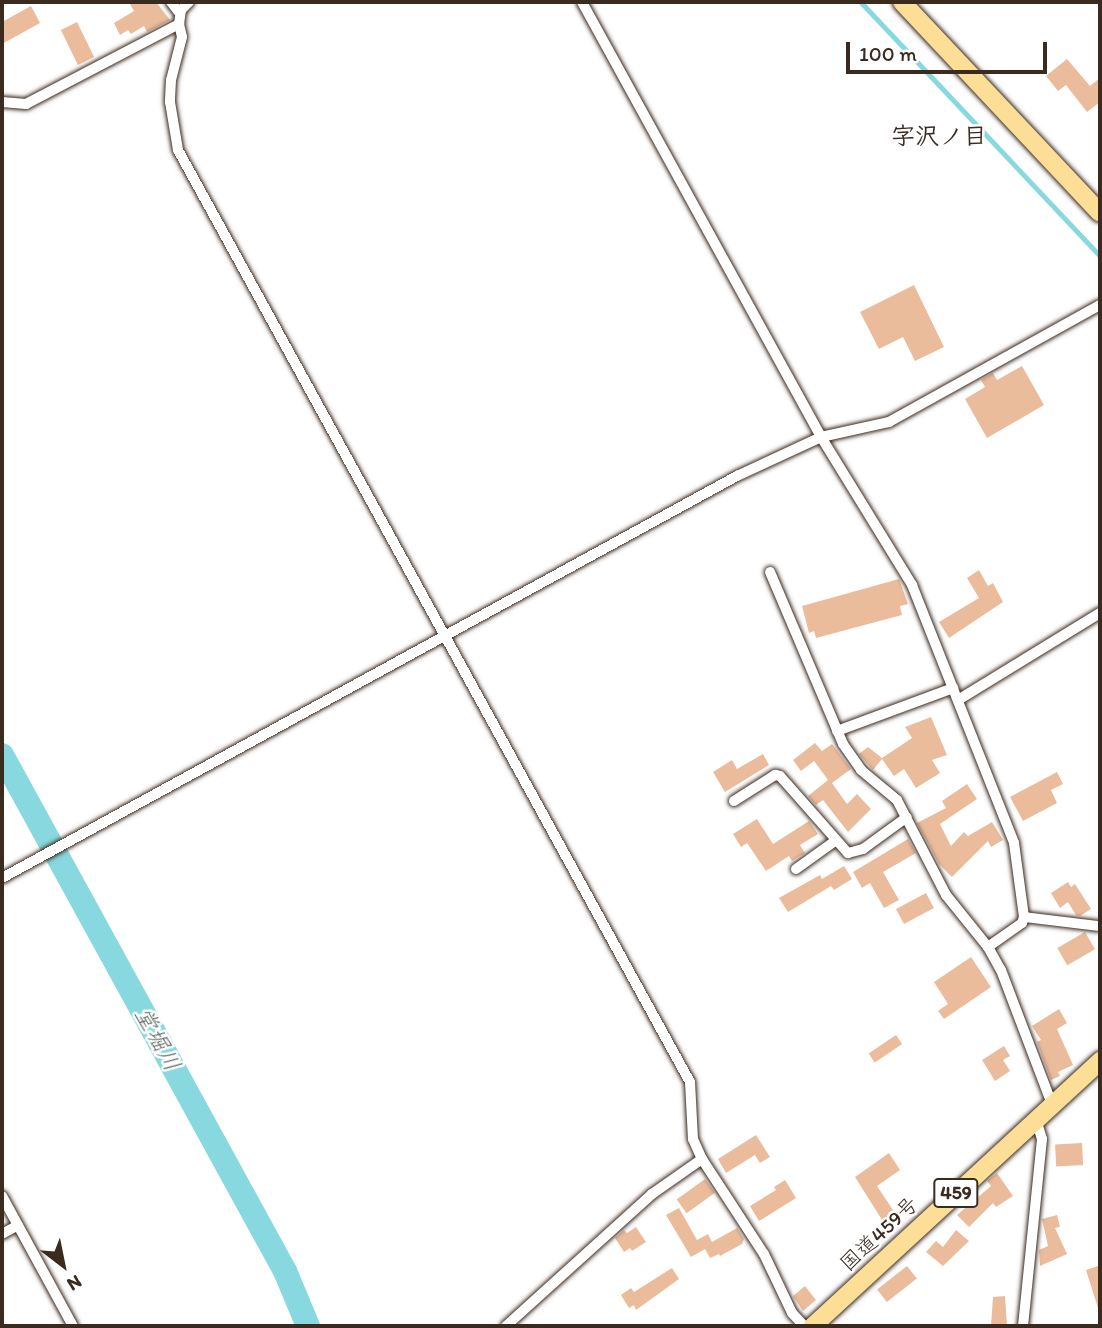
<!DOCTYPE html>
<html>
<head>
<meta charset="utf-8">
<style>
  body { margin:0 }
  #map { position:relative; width:1102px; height:1328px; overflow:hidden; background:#fff; font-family:Itim,"Klee One",sans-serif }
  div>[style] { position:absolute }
  .stream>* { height:4.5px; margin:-2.25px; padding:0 2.25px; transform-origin:2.25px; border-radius:2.25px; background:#88d9df }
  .river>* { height:24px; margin:-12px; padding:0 12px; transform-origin:12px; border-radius:12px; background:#88d9df }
  .building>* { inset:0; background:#ebbc9b; transform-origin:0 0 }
  .roads { filter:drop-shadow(0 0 2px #3b2a1e) drop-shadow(0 0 2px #3b2a1e) }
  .minor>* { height:10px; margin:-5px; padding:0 5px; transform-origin:5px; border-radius:5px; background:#fff }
  .trunk>* { height:18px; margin:-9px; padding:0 9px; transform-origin:9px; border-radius:9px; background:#fdde96 }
  span { translate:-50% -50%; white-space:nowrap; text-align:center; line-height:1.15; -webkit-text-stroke:5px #fff; paint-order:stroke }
  .shield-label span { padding:2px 5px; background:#fff; border:2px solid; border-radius:5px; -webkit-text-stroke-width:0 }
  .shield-label { font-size:19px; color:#3b2a1e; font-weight:700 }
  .street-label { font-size:21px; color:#3b2a1e }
  .water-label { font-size:23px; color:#525f58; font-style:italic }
  .quarter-label { font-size:24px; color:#3b2a1e; font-weight:700 }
  .frame { position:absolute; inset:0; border:4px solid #3b2a1e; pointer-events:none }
  .north { position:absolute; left:28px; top:1230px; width:70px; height:70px; -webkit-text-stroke:5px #fff; paint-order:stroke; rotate:148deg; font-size:19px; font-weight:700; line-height:28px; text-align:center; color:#3b2a1e }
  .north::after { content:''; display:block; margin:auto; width:24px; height:32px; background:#3b2a1e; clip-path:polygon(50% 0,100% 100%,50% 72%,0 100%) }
  .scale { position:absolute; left:846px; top:42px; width:201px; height:32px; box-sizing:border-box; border:4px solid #3b2a1e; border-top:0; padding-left:9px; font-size:21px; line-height:24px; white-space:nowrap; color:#3b2a1e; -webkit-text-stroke:5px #fff; paint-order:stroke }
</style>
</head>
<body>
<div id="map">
  <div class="stream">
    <i style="left:861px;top:2px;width:349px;rotate:46.7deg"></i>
  </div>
  <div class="river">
    <i style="left:2px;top:755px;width:589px;rotate:61.26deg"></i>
    <i style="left:285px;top:1271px;width:60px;rotate:67.3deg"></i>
  </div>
  <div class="building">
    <i style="clip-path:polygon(129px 2px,156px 2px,170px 20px,147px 32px,144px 26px,131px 34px,128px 30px,120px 35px,114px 23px,134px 11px)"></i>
    <i style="clip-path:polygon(31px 6px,40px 23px,2px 44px,2px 22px)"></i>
    <i style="left:77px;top:22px;width:39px;height:18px;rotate:64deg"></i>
    <i style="clip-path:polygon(1067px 59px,1090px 86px,1100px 78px,1100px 102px,1087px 112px,1066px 85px,1058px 91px,1046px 76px)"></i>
    <i style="clip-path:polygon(914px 285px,944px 347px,915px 361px,903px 337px,879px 349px,860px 312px)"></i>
    <i style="clip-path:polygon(1022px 366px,1044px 405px,987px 438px,965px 399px,985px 387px,981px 380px,993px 373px,997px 380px)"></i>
    <i style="clip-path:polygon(979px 570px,988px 586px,993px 583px,1003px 602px,949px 638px,939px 622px,979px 598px,967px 578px)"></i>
    <i style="clip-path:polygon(899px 579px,908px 604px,900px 606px,902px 615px,816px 638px,814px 631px,809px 633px,802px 606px)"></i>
    <i style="clip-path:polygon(931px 717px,947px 755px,932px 760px,940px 773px,916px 788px,904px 769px,894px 776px,882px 759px,873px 770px,859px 754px,868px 747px,882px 758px,912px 738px,905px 727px)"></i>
    <i style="clip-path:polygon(815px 743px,822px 751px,832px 744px,851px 769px,832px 783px,847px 804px,857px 794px,871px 809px,848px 832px,823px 800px,816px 805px,808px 796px,828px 780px,814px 761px,801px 771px,793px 760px)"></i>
    <i style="clip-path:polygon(763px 754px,769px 765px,725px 792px,713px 772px,732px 760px,737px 769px)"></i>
    <i style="clip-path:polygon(1057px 772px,1063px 784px,1051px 790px,1057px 803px,1023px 821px,1010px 797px)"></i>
    <i style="clip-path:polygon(967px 784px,977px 799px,940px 824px,951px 846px,964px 832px,968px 836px,992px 822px,1003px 840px,991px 847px,988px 841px,952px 877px,939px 864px,917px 823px,946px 808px,942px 801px)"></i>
    <i style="clip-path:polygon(757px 819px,773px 844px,809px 821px,818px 834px,800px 845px,805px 853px,792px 861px,789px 856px,766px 871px,747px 843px,741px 847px,733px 834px)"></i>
    <i style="clip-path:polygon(908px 839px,916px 853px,883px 872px,899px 900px,884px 908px,870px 883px,862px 888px,853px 872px)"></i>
    <i style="clip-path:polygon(844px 866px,852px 879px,834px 890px,831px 886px,788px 912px,779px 898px,820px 875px,822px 879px)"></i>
    <i style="clip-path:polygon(1068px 882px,1071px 887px,1075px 884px,1091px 909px,1080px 916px,1076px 915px,1068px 902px,1060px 908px,1051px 893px)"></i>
    <i style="left:926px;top:893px;width:17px;height:34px;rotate:62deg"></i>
    <i style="left:1085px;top:932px;width:20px;height:32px;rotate:60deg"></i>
    <i style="clip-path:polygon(971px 957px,991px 987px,944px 1019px,938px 1011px,948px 1004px,934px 982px)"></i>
    <i style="clip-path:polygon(1059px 1009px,1067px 1023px,1057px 1029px,1073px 1065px,1058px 1072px,1060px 1076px,1051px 1080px,1037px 1042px,1041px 1040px,1032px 1026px)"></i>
    <i style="left:896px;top:1035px;width:11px;height:33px;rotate:56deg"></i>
    <i style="clip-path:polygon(1004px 1046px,1010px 1056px,1003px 1060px,1010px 1071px,995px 1081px,982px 1060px)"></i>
    <i style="clip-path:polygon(756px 1135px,770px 1157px,760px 1163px,755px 1155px,726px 1173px,718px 1159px)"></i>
    <i style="left:1082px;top:1143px;width:22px;height:27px;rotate:87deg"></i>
    <i style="clip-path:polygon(889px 1153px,900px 1170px,877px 1186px,901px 1222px,889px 1231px,855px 1177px)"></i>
    <i style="clip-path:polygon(997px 1173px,1013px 1196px,996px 1207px,993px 1203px,969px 1227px,957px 1215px,991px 1186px,987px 1181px)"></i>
    <i style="left:705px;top:1179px;width:17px;height:35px;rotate:54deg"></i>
    <i style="clip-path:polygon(785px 1180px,796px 1198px,759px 1221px,750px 1206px,776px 1190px,774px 1187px)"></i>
    <i style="clip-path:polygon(679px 1208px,697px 1240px,708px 1234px,712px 1242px,737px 1228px,744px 1239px,742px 1244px,720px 1256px,719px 1254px,710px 1258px,705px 1249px,691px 1257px,666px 1215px)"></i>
    <i style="clip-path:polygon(1057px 1215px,1060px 1227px,1055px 1228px,1067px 1254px,1040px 1266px,1039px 1250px,1048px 1246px,1042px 1219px)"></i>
    <i style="clip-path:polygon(636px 1227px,646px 1242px,632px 1251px,630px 1248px,624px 1252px,615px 1238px,624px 1230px,627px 1233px)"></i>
    <i style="clip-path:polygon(956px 1230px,969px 1241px,943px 1266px,926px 1252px,936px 1241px,943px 1247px)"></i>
    <i style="left:907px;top:1266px;width:16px;height:38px;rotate:52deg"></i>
    <i style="clip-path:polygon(1098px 1266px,1100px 1308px,1098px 1308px,1086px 1270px)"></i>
    <i style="clip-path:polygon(672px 1268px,679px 1279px,636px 1310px,634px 1305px,629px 1308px,621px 1295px,631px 1288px,634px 1292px)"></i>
    <i style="clip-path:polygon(805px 1286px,816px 1300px,803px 1311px,793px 1296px)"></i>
    <i style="clip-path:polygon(1005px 1296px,1007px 1326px,991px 1326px,993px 1297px)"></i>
  </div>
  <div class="roads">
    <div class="minor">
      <i style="left:171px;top:2px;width:11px;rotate:52deg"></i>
      <i style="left:178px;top:11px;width:3px;rotate:-18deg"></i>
      <i style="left:189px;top:2px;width:11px;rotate:135deg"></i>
      <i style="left:181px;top:10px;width:14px;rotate:98deg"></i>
      <i style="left:179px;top:24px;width:13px;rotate:77deg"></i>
      <i style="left:182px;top:37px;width:44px;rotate:104.3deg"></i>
      <i style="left:171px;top:80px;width:22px;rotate:93deg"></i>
      <i style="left:170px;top:102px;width:49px;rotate:80.5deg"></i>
      <i style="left:178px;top:150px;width:1063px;rotate:61.22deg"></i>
      <i style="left:690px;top:1082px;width:57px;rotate:87deg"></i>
      <i style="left:693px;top:1139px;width:22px;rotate:66deg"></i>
      <i style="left:702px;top:1159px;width:113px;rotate:56.9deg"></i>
      <i style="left:764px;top:1254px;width:65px;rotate:64.6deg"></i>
      <i style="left:792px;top:1313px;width:18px;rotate:47deg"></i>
      <i style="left:582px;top:2px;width:496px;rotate:61.2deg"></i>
      <i style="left:821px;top:437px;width:174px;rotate:58.4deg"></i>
      <i style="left:912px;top:585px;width:277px;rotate:68.4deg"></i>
      <i style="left:1014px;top:843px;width:75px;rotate:82.3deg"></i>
      <i style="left:1024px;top:917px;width:6px;rotate:108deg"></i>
      <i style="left:1022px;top:923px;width:42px;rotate:144.8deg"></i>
      <i style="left:2px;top:102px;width:24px;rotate:5deg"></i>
      <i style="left:26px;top:104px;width:173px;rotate:-27.6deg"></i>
      <i style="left:770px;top:572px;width:187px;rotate:67deg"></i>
      <i style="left:843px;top:744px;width:32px;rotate:55deg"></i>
      <i style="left:861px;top:770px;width:47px;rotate:39.8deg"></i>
      <i style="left:897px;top:800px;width:107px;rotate:62.7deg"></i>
      <i style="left:946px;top:895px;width:67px;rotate:51.1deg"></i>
      <i style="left:988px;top:947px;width:26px;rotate:61deg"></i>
      <i style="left:1001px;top:970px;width:143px;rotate:69.2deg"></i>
      <i style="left:958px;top:700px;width:167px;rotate:-31.5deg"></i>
      <i style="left:837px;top:731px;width:124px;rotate:-20.3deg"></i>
      <i style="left:734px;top:801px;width:49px;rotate:-32.4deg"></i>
      <i style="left:775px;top:775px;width:5px;rotate:11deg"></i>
      <i style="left:780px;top:776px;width:103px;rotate:48.6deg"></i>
      <i style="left:848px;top:853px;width:16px;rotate:-15deg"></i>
      <i style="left:863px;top:849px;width:54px;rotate:-36deg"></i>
      <i style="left:796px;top:869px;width:48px;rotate:-35.7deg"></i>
      <i style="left:2px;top:878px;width:838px;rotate:-28.68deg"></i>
      <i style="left:737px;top:476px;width:93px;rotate:-24.9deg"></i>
      <i style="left:821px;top:437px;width:70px;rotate:-12.4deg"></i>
      <i style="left:889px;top:422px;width:241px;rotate:-29deg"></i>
      <i style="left:1024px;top:917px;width:75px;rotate:6.9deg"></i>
      <i style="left:2px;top:1196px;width:148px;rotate:61.4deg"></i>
      <i style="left:2px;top:1234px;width:18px;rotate:-29deg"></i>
      <i style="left:506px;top:1326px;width:197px;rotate:-42.1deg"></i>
      <i style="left:652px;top:1194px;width:61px;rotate:-35deg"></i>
      <i style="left:1023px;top:1326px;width:188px;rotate:-84.2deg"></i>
      <i style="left:1042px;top:1139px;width:21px;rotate:-107deg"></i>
    </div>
    <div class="trunk">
      <i style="left:902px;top:2px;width:289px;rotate:46.8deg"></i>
      <i style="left:813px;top:1326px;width:391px;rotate:-42.7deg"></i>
    </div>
  </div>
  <div class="shield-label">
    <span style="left:956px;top:1193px">459</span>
  </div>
  <div class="street-label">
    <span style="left:879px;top:1234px;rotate:-43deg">国道459号</span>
  </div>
  <div class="water-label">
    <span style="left:158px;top:1039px;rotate:61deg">堂堀川</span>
  </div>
  <div class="quarter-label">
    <span style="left:939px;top:136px">字沢ノ目</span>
  </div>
  <div class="frame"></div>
  <div class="north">N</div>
  <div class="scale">100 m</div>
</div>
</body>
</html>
